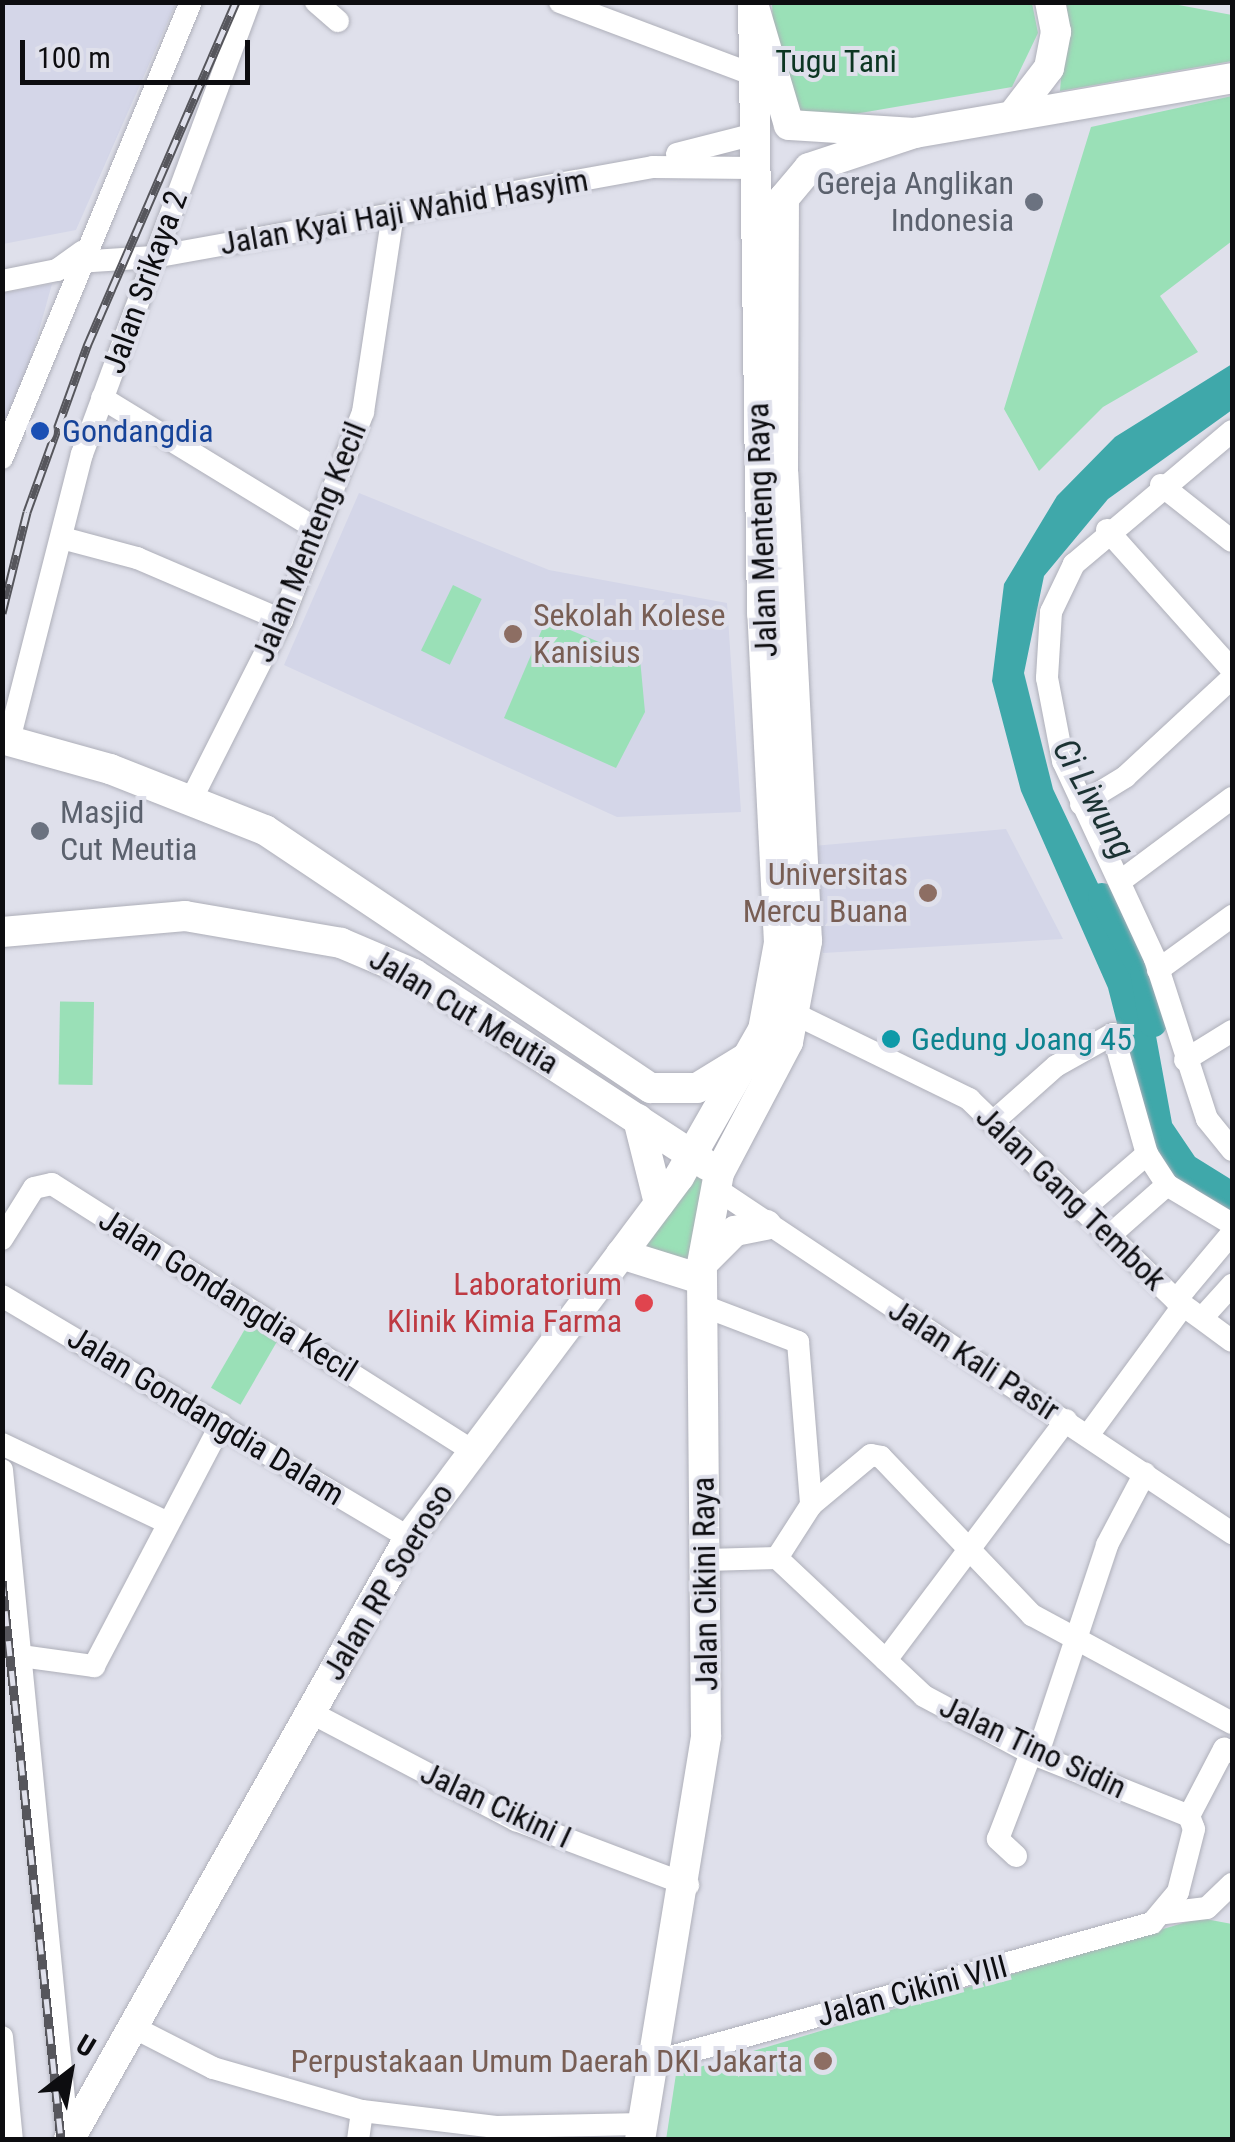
<!DOCTYPE html>
<html>
<head>
<meta charset="utf-8">
<style>
  body { margin:0 }
  #map { position:relative; width:1235px; height:2142px; overflow:hidden; background:#dfe0eb; font-family:"Roboto Condensed",sans-serif }
  div>[style] { position:absolute }
  .built>* { inset:0; background:#d4d6e8 }
  .green>* { inset:0; background:#9ae0b7; transform-origin:0 0 }
  .water>* { inset:0; background:#3fa8aa }
  .river>* { height:28px; margin:-14px; padding:0 14px; transform-origin:14px; border-radius:14px; background:#3fa8aa }
  .roads { filter:drop-shadow(0 0 2px #aeafb9) drop-shadow(0 0 2px #aeafb9) }
  .minor>* { height:22px; margin:-11px; padding:0 11px; transform-origin:11px; border-radius:11px; background:#fff }
  .major>* { height:30px; margin:-15px; padding:0 15px; transform-origin:15px; border-radius:15px; background:#fff }
  .rail>* { height:9px; margin-top:-4.5px; transform-origin:0; background:repeating-linear-gradient(90deg,#dfe0eb 0 15px,#56565c 0 30px); box-sizing:border-box; border-block:2px solid #56565c }
  .dots>* { width:28px; height:28px; translate:-50% -50%; box-sizing:border-box; border:5px solid #dfe0eb; border-radius:50% }
  span { translate:-50% -50%; white-space:nowrap; text-align:center; line-height:1.15; -webkit-text-stroke:8px #dfe0eb; paint-order:stroke }
  .park-label { font-size:32px; color:#0c3622 }
  .worship-label { font-size:32px; color:#5b616d }
  .right { translate:-100% -50%; text-align:right }
  .left { translate:0 -50%; text-align:left }
  .street-label { font-size:32px; color:#0d0d10 }
  .transit-label { font-size:32px; color:#164399 }
  .education-label { font-size:32px; color:#785e54 }
  .culture-label { font-size:32px; color:#0d838f }
  .health-label { font-size:32px; color:#be3a42 }
  .water-label { font-size:35px; color:#1b3233; font-style:italic }
  .frame { position:absolute; inset:0; border:5px solid #0d0d10; pointer-events:none }
  .north { position:absolute; left:20px; top:2022px; width:100px; height:100px; -webkit-text-stroke:8px #dfe0eb; paint-order:stroke; rotate:31deg; font-size:28px; font-weight:700; line-height:40px; text-align:center; color:#0d0d10 }
  .north::after { content:''; display:block; margin:auto; width:35px; height:45px; background:#0d0d10; clip-path:polygon(50% 0,100% 100%,50% 72%,0 100%) }
  .scale { position:absolute; left:20px; top:40px; width:230px; height:45px; box-sizing:border-box; border:5px solid #0d0d10; border-top:0; padding-left:12px; font-size:30px; line-height:35px; white-space:nowrap; color:#0d0d10; -webkit-text-stroke:8px #dfe0eb; paint-order:stroke }
</style>
</head>
<body>
<div id="map">
  <div class="built">
    <i style="clip-path:polygon(3px 2px,176px 3px,76px 230px,3px 244px)"></i>
    <i style="clip-path:polygon(52px 284px,3px 459px,3px 293px)"></i>
    <i style="clip-path:polygon(359px 493px,549px 570px,727px 603px,741px 812px,617px 817px,284px 665px)"></i>
    <i style="clip-path:polygon(1006px 829px,1063px 939px,823px 953px,813px 846px)"></i>
  </div>
  <div class="green">
    <i style="clip-path:polygon(772px 3px,1032px 3px,1038px 33px,1012px 87px,802px 123px,776px 86px)"></i>
    <i style="clip-path:polygon(1067px 3px,1168px 3px,1232px 15px,1232px 61px,1060px 91px)"></i>
    <i style="clip-path:polygon(1232px 96px,1232px 241px,1160px 296px,1198px 352px,1103px 407px,1039px 471px,1004px 409px,1091px 127px)"></i>
    <i style="left:453px;top:585px;width:32px;height:73px;rotate:26deg"></i>
    <i style="clip-path:polygon(546px 620px,640px 659px,645px 712px,616px 768px,504px 718px)"></i>
    <i style="left:94px;top:1002px;width:83px;height:34px;rotate:91deg"></i>
    <i style="clip-path:polygon(703px 1166px,695px 1272px,635px 1249px)"></i>
    <i style="left:249px;top:1322px;width:34px;height:76px;rotate:30deg"></i>
    <i style="clip-path:polygon(1200px 1918px,1232px 1924px,1232px 2139px,666px 2140px,676px 2074px)"></i>
  </div>
  <div class="water">
    <i style="clip-path:polygon(1232px 364px,1232px 410px,1108px 499px,1044px 576px,1024px 673px,1053px 789px,1147px 987px,1172px 1123px,1195px 1157px,1232px 1180px,1232px 1220px,1195px 1200px,1150px 1152px,1108px 988px,1021px 791px,992px 681px,1004px 584px,1057px 496px,1115px 437px)"></i>
  </div>
  <div class="river">
    <i style="left:1102px;top:897px;width:86px;rotate:60.8deg"></i>
    <i style="left:1144px;top:972px;width:52px;rotate:80deg"></i>
  </div>
  <div class="roads">
    <div class="minor">
      <i style="left:316px;top:2px;width:29px;rotate:41deg"></i>
      <i style="left:560px;top:2px;width:202px;rotate:20.6deg"></i>
      <i style="left:677px;top:154px;width:76px;rotate:-14.4deg"></i>
      <i style="left:77px;top:262px;width:77px;rotate:-3.7deg"></i>
      <i style="left:154px;top:257px;width:507px;rotate:-10.22deg"></i>
      <i style="left:653px;top:167px;width:100px;rotate:0.6deg"></i>
      <i style="left:2px;top:281px;width:56px;rotate:-11.3deg"></i>
      <i style="left:57px;top:270px;width:31px;rotate:-36deg"></i>
      <i style="left:102px;top:398px;width:252px;rotate:31.4deg"></i>
      <i style="left:1232px;top:431px;width:207px;rotate:139.9deg"></i>
      <i style="left:1074px;top:564px;width:53px;rotate:115.6deg"></i>
      <i style="left:1051px;top:612px;width:66px;rotate:93.5deg"></i>
      <i style="left:1047px;top:678px;width:85px;rotate:79.1deg"></i>
      <i style="left:1063px;top:761px;width:218px;rotate:65.1deg"></i>
      <i style="left:1155px;top:959px;width:168px;rotate:72deg"></i>
      <i style="left:1207px;top:1119px;width:40px;rotate:51deg"></i>
      <i style="left:2px;top:458px;width:494px;rotate:-67.5deg"></i>
      <i style="left:1161px;top:485px;width:90px;rotate:38.3deg"></i>
      <i style="left:1107px;top:530px;width:188px;rotate:48.2deg"></i>
      <i style="left:62px;top:538px;width:78px;rotate:14.9deg"></i>
      <i style="left:137px;top:558px;width:158px;rotate:23.2deg"></i>
      <i style="left:9px;top:740px;width:295px;rotate:-75.7deg"></i>
      <i style="left:82px;top:454px;width:482px;rotate:-69.7deg"></i>
      <i style="left:192px;top:798px;width:199px;rotate:-63.2deg"></i>
      <i style="left:282px;top:620px;width:223px;rotate:-68.7deg"></i>
      <i style="left:363px;top:412px;width:200px;rotate:-81.4deg"></i>
      <i style="left:1081px;top:804px;width:52px;rotate:-31.5deg"></i>
      <i style="left:1125px;top:777px;width:146px;rotate:-42.8deg"></i>
      <i style="left:1122px;top:880px;width:137px;rotate:-36.7deg"></i>
      <i style="left:1158px;top:970px;width:92px;rotate:-36.1deg"></i>
      <i style="left:795px;top:1014px;width:194px;rotate:26deg"></i>
      <i style="left:969px;top:1099px;width:289px;rotate:44.2deg"></i>
      <i style="left:1176px;top:1300px;width:69px;rotate:36.2deg"></i>
      <i style="left:1185px;top:1060px;width:55px;rotate:-31.7deg"></i>
      <i style="left:994px;top:1121px;width:83px;rotate:-41.6deg"></i>
      <i style="left:1056px;top:1066px;width:65px;rotate:-29.3deg"></i>
      <i style="left:1113px;top:1034px;width:125px;rotate:74.2deg"></i>
      <i style="left:1147px;top:1154px;width:37px;rotate:57deg"></i>
      <i style="left:1167px;top:1185px;width:76px;rotate:31deg"></i>
      <i style="left:715px;top:1188px;width:622px;rotate:33.72deg"></i>
      <i style="left:1082px;top:1210px;width:86px;rotate:-40.7deg"></i>
      <i style="left:1108px;top:1237px;width:79px;rotate:-41.4deg"></i>
      <i style="left:2px;top:1239px;width:60px;rotate:-57.9deg"></i>
      <i style="left:34px;top:1188px;width:18px;rotate:-13deg"></i>
      <i style="left:52px;top:1184px;width:495px;rotate:32.4deg"></i>
      <i style="left:2px;top:1296px;width:474px;rotate:30.7deg"></i>
      <i style="left:1176px;top:1300px;width:87px;rotate:-50.1deg"></i>
      <i style="left:701px;top:1305px;width:104px;rotate:20.9deg"></i>
      <i style="left:798px;top:1342px;width:164px;rotate:85.4deg"></i>
      <i style="left:1202px;top:1318px;width:45px;rotate:-47.7deg"></i>
      <i style="left:1089px;top:1434px;width:159px;rotate:-53.7deg"></i>
      <i style="left:2px;top:1444px;width:182px;rotate:25.4deg"></i>
      <i style="left:2px;top:1470px;width:673px;rotate:84.37deg"></i>
      <i style="left:777px;top:1558px;width:63px;rotate:-57.3deg"></i>
      <i style="left:811px;top:1505px;width:78px;rotate:-39.8deg"></i>
      <i style="left:871px;top:1455px;width:10px;rotate:11deg"></i>
      <i style="left:881px;top:1457px;width:219px;rotate:46.3deg"></i>
      <i style="left:1032px;top:1615px;width:227px;rotate:28.4deg"></i>
      <i style="left:21px;top:1656px;width:74px;rotate:7.8deg"></i>
      <i style="left:94px;top:1666px;width:273px;rotate:-62.3deg"></i>
      <i style="left:886px;top:1660px;width:300px;rotate:-53.1deg"></i>
      <i style="left:310px;top:1712px;width:233px;rotate:27.7deg"></i>
      <i style="left:516px;top:1820px;width:184px;rotate:20.7deg"></i>
      <i style="left:1037px;top:1756px;width:222px;rotate:-71.6deg"></i>
      <i style="left:1107px;top:1545px;width:81px;rotate:-62.2deg"></i>
      <i style="left:1189px;top:1816px;width:76px;rotate:-62.4deg"></i>
      <i style="left:1224px;top:1749px;width:9px;rotate:21deg"></i>
      <i style="left:1016px;top:1856px;width:25px;rotate:-137deg"></i>
      <i style="left:998px;top:1839px;width:92px;rotate:-69deg"></i>
      <i style="left:1165px;top:1913px;width:42px;rotate:-6.8deg"></i>
      <i style="left:1207px;top:1908px;width:35px;rotate:-44deg"></i>
      <i style="left:131px;top:2026px;width:92px;rotate:27.1deg"></i>
      <i style="left:213px;top:2068px;width:155px;rotate:16.1deg"></i>
      <i style="left:362px;top:2111px;width:135px;rotate:6.8deg"></i>
      <i style="left:496px;top:2127px;width:147px;rotate:-1.2deg"></i>
      <i style="left:2px;top:2037px;width:103px;rotate:84.5deg"></i>
      <i style="left:656px;top:2061px;width:515px;rotate:-15.55deg"></i>
      <i style="left:1152px;top:1923px;width:40px;rotate:-50deg"></i>
      <i style="left:1178px;top:1892px;width:65px;rotate:-75.7deg"></i>
      <i style="left:1194px;top:1829px;width:14px;rotate:-111deg"></i>
      <i style="left:1189px;top:1816px;width:170px;rotate:-158.3deg"></i>
      <i style="left:1031px;top:1753px;width:121px;rotate:-152deg"></i>
      <i style="left:924px;top:1696px;width:202px;rotate:-136.8deg"></i>
      <i style="left:777px;top:1558px;width:71px;rotate:178.4deg"></i>
      <i style="left:358px;top:2140px;width:29px;rotate:-82deg"></i>
    </div>
    <div class="major">
      <i style="left:754px;top:7px;width:123px;rotate:73.5deg"></i>
      <i style="left:789px;top:125px;width:126px;rotate:3.6deg"></i>
      <i style="left:1016px;top:111px;width:54px;rotate:-52.5deg"></i>
      <i style="left:1049px;top:68px;width:37px;rotate:-79deg"></i>
      <i style="left:1056px;top:32px;width:31px;rotate:-101deg"></i>
      <i style="left:2px;top:739px;width:112px;rotate:15.5deg"></i>
      <i style="left:110px;top:769px;width:167px;rotate:21.5deg"></i>
      <i style="left:265px;top:830px;width:464px;rotate:33.8deg"></i>
      <i style="left:651px;top:1088px;width:46px"></i>
      <i style="left:697px;top:1088px;width:57px;rotate:-31.5deg"></i>
      <i style="left:2px;top:932px;width:184px;rotate:-5deg"></i>
      <i style="left:185px;top:916px;width:158px;rotate:9.8deg"></i>
      <i style="left:341px;top:943px;width:79px;rotate:23deg"></i>
      <i style="left:414px;top:974px;width:351px;rotate:33.1deg"></i>
      <i style="left:638px;top:1119px;width:87px;rotate:76deg"></i>
      <i style="left:621px;top:1254px;width:84px;rotate:17.4deg"></i>
      <i style="left:702px;top:1264px;width:47px;rotate:-45deg"></i>
      <i style="left:735px;top:1231px;width:32px;rotate:-11deg"></i>
      <i style="left:69px;top:2140px;width:691px;rotate:-60.54deg"></i>
      <i style="left:409px;top:1538px;width:451px;rotate:-53.2deg"></i>
      <i style="left:679px;top:1177px;width:169px;rotate:-60.3deg"></i>
      <i style="left:763px;top:1030px;width:88px;rotate:-79.6deg"></i>
      <i style="left:779px;top:943px;width:330px;rotate:-92.9deg"></i>
      <i style="left:762px;top:613px;width:611px;rotate:-90.84deg"></i>
      <i style="left:640px;top:2140px;width:409px;rotate:-80.7deg"></i>
      <i style="left:706px;top:1736px;width:472px;rotate:-90.5deg"></i>
      <i style="left:702px;top:1264px;width:93px;rotate:-79.4deg"></i>
      <i style="left:719px;top:1173px;width:148px;rotate:-62.2deg"></i>
      <i style="left:788px;top:1042px;width:103px;rotate:-79.3deg"></i>
      <i style="left:807px;top:941px;width:468px;rotate:-92.9deg"></i>
      <i style="left:783px;top:474px;width:276px;rotate:-89.8deg"></i>
      <i style="left:784px;top:198px;width:39px;rotate:-50deg"></i>
      <i style="left:809px;top:168px;width:112px;rotate:-18.3deg"></i>
      <i style="left:915px;top:133px;width:322px;rotate:-9.8deg"></i>
    </div>
  </div>
  <div class="rail">
    <i style="left:2px;top:613px;width:104px;rotate:-76.1deg"></i>
    <i style="left:27px;top:512px;width:177px;rotate:-70.1deg"></i>
    <i style="left:87px;top:346px;width:375px;rotate:-66.6deg"></i>
    <i style="left:2px;top:1581px;width:562px;rotate:83.97deg"></i>
  </div>
  <div class="dots">
    <i style="left:1034px;top:202px;background:#6b7280"></i>
    <i style="left:40px;top:431px;background:#1a4fb4"></i>
    <i style="left:513px;top:634px;background:#8d6e63"></i>
    <i style="left:40px;top:831px;background:#6b7280"></i>
    <i style="left:928px;top:893px;background:#8d6e63"></i>
    <i style="left:891px;top:1039px;background:#0f9aa8"></i>
    <i style="left:644px;top:1303px;background:#e0444e"></i>
    <i style="left:823px;top:2061px;background:#8d6e63"></i>
  </div>
  <div class="park-label">
    <span style="left:836px;top:61px">Tugu Tani</span>
  </div>
  <div class="worship-label">
    <span class="right" style="left:1014px;top:202px">Gereja Anglikan<br>Indonesia</span>
    <span class="left" style="left:60px;top:831px">Masjid<br>Cut Meutia</span>
  </div>
  <div class="street-label">
    <span style="left:404px;top:212px;rotate:-10deg">Jalan Kyai Haji Wahid Hasyim</span>
    <span style="left:145px;top:282px;rotate:-70deg">Jalan Srikaya 2</span>
    <span style="left:762px;top:530px;rotate:-92deg">Jalan Menteng Raya</span>
    <span style="left:309px;top:542px;rotate:-68deg">Jalan Menteng Kecil</span>
    <span style="left:464px;top:1011px;rotate:31deg">Jalan Cut Meutia</span>
    <span style="left:1071px;top:1198px;rotate:44deg">Jalan Gang Tembok</span>
    <span style="left:228px;top:1295px;rotate:32deg">Jalan Gondangdia Kecil</span>
    <span style="left:974px;top:1360px;rotate:33deg">Jalan Kali Pasir</span>
    <span style="left:206px;top:1416px;rotate:31deg">Jalan Gondangdia Dalam</span>
    <span style="left:388px;top:1582px;rotate:-59deg">Jalan RP Soeroso</span>
    <span style="left:705px;top:1584px;rotate:-91deg">Jalan Cikini Raya</span>
    <span style="left:1033px;top:1747px;rotate:25deg">Jalan Tino Sidin</span>
    <span style="left:496px;top:1805px;rotate:25deg">Jalan Cikini I</span>
    <span style="left:912px;top:1991px;rotate:-15deg">Jalan Cikini VIII</span>
  </div>
  <div class="transit-label">
    <span class="left" style="left:62px;top:431px">Gondangdia</span>
  </div>
  <div class="education-label">
    <span class="left" style="left:533px;top:634px">Sekolah Kolese<br>Kanisius</span>
    <span class="right" style="left:908px;top:893px">Universitas<br>Mercu Buana</span>
    <span class="right" style="left:803px;top:2061px">Perpustakaan Umum Daerah DKI Jakarta</span>
  </div>
  <div class="culture-label">
    <span class="left" style="left:911px;top:1039px">Gedung Joang 45</span>
  </div>
  <div class="health-label">
    <span class="right" style="left:622px;top:1303px">Laboratorium<br>Klinik Kimia Farma</span>
  </div>
  <div class="water-label">
    <span style="left:1093px;top:799px;rotate:61deg">Ci Liwung</span>
  </div>
  <div class="frame"></div>
  <div class="north">U</div>
  <div class="scale">100 m</div>
</div>
</body>
</html>
